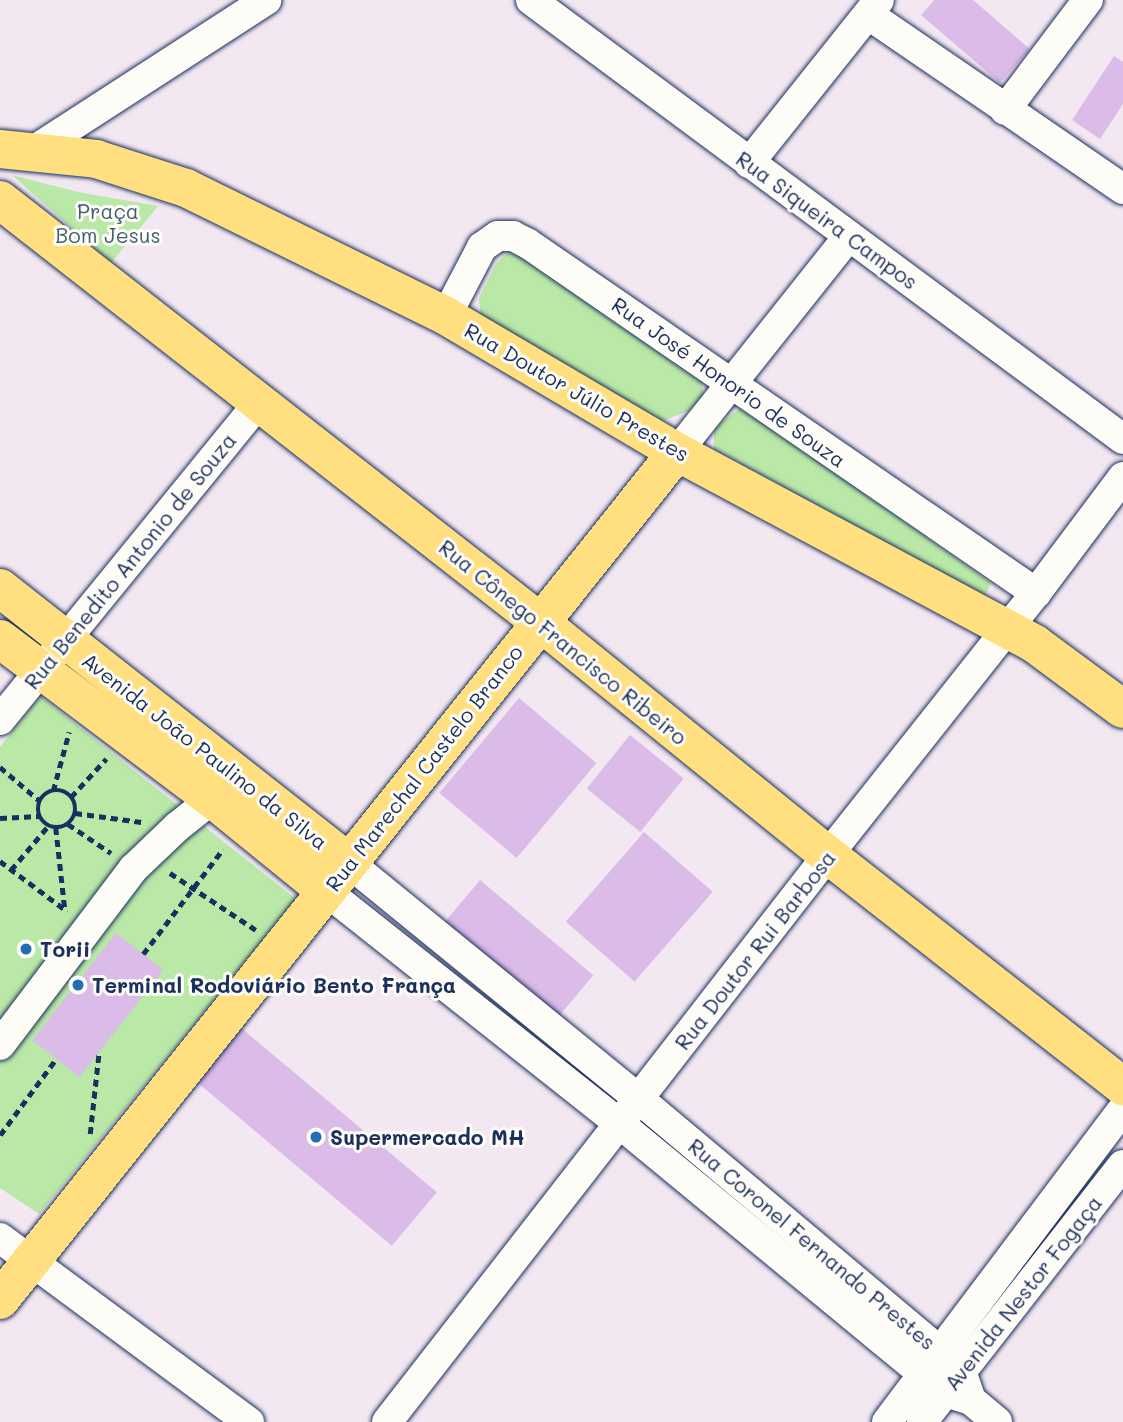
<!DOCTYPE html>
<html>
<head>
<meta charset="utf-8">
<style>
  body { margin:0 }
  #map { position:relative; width:1123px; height:1422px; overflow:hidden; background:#f3e8f2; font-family:Mali,sans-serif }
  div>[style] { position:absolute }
  .green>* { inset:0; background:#b9e8a7 }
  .building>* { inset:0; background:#dbbbe8; transform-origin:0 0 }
  .path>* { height:4.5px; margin-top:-2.25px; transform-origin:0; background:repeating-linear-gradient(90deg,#1b2f5e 0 7px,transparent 0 12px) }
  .path>.ring { margin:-2.25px; padding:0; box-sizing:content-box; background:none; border:4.5px solid #1b2f5e; border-radius:50% }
  .roads { filter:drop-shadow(0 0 2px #1b2f5e) drop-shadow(0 0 2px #1b2f5e) }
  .minor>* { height:30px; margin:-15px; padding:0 15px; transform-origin:15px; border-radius:15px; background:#fdfcf7 }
  .major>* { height:38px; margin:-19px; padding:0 19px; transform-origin:19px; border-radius:19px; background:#ffdf80 }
  .dots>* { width:19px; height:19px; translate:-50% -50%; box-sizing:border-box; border:4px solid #fdfcf7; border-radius:50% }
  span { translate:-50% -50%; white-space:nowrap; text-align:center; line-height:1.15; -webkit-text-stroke:6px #fdfcf7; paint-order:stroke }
  .park-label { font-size:21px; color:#425d70 }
  .street-label { font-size:21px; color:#1b2f5e }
  .poi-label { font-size:21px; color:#1b2f5e; font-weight:700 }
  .left { translate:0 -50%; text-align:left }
</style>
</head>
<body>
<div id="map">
  <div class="green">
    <i style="clip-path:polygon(12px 175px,78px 192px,158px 206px,111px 263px)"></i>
    <i style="clip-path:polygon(517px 251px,702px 379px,703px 397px,693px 409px,662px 421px,481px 320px,479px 298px,496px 264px,506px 254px)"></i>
    <i style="clip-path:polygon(742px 407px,991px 583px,985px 596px,714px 449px,714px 428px)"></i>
    <i style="clip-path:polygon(40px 696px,296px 899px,39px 1214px,0 1188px,0 747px)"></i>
  </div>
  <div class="building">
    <i style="clip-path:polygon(934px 0,973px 0,1030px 49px,1000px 83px,921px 15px)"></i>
    <i style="clip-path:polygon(1114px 56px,1123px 62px,1123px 104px,1100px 139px,1072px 120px)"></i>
    <i style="left:519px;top:698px;width:101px;height:124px;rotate:40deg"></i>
    <i style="left:630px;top:735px;width:69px;height:69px;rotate:39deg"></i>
    <i style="left:644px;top:832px;width:91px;height:119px;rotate:41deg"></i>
    <i style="left:480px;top:880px;width:148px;height:55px;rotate:40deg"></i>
    <i style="left:116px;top:933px;width:60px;height:136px;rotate:38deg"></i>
    <i style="left:240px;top:1027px;width:257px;height:70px;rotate:40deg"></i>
  </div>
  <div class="path">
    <i style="left:0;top:767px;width:52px;rotate:40.4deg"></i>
    <i class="ring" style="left:38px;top:790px;width:33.5px;height:33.5px"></i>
    <i style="left:53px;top:791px;width:61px;rotate:-74.8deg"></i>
    <i style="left:71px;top:797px;width:52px;rotate:-47.4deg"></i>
    <i style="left:75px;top:813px;width:67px;rotate:7.8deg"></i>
    <i style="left:0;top:818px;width:39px;rotate:-3deg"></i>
    <i style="left:68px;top:824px;width:52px;rotate:34deg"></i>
    <i style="left:56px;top:828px;width:82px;rotate:83.7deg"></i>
    <i style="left:0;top:861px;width:84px;rotate:36.7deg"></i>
    <i style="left:11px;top:870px;width:57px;rotate:-49.9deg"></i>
    <i style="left:170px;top:873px;width:103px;rotate:33.5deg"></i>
    <i style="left:143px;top:954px;width:132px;rotate:-52.7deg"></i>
    <i style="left:90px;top:1134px;width:83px;rotate:-83.8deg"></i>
    <i style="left:0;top:1135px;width:94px;rotate:-53.6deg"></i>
  </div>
  <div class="roads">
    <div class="minor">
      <i style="left:531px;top:0;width:737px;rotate:36.56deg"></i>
      <i style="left:869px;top:15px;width:308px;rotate:34.4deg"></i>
      <i style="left:1005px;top:110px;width:138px;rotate:-53deg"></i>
      <i style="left:33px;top:151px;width:278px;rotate:-32.9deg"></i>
      <i style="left:749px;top:163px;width:208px;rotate:-51.4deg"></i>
      <i style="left:446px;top:316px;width:78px;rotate:-62.4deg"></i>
      <i style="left:482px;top:247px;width:19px;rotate:-35deg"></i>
      <i style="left:498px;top:236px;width:15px"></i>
      <i style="left:513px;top:236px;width:16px;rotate:27deg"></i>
      <i style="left:527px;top:243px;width:618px;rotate:34.51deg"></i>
      <i style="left:677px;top:452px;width:276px;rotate:-51.5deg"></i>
      <i style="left:0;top:720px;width:410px;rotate:-50.8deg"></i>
      <i style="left:348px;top:862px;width:375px;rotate:39.2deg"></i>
      <i style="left:639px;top:1099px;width:392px;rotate:40deg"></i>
      <i style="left:939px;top:1351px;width:30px;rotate:42deg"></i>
      <i style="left:961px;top:1371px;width:31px;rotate:71deg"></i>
      <i style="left:326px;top:891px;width:375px;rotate:38.4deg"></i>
      <i style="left:620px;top:1124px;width:421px;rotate:39.5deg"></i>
      <i style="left:945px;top:1392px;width:27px;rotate:17deg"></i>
      <i style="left:971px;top:1400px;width:34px;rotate:40deg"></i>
      <i style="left:0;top:1045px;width:221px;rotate:-52.9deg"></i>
      <i style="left:133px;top:869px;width:61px;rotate:-43.7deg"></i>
      <i style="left:177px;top:827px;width:64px;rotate:-38.7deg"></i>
      <i style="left:0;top:1238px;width:310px;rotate:36.5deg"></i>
      <i style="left:387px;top:1422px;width:718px;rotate:-52.13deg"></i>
      <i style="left:828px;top:855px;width:335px;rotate:-51.6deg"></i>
      <i style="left:1036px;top:593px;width:145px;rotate:-53.1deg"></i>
      <i style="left:887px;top:1422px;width:392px;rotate:-53deg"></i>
      <i style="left:922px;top:1422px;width:326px;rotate:-52deg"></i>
    </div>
    <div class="major">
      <i style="left:0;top:149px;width:97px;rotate:5.9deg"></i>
      <i style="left:96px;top:159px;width:95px;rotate:17.9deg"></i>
      <i style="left:186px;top:188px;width:290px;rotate:26.2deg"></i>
      <i style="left:446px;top:316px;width:268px;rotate:30.5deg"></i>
      <i style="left:677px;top:452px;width:406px;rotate:28.2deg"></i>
      <i style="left:1035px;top:644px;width:109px;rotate:36.5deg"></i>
      <i style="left:0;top:200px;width:685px;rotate:38.01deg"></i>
      <i style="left:540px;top:622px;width:370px;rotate:39deg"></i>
      <i style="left:828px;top:855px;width:375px;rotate:38.1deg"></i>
      <i style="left:0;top:588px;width:443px;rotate:38.2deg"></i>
      <i style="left:0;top:639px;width:268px;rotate:37deg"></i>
      <i style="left:214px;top:800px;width:144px;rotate:39.1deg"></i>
      <i style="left:0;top:1300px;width:1085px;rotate:-51.4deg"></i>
    </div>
  </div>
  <div class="dots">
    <i style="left:26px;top:949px;background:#1f6fb2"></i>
    <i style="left:78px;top:985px;background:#1f6fb2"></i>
    <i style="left:316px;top:1137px;background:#1f6fb2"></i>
  </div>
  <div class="park-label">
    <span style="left:108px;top:223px">Praça<br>Bom Jesus</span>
  </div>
  <div class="street-label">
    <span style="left:827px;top:220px;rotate:36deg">Rua Siqueira Campos</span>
    <span style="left:729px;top:382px;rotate:35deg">Rua José Honorio de Souza</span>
    <span style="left:577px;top:392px;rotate:30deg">Rua Doutor Júlio Prestes</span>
    <span style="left:130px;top:561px;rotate:-51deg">Rua Benedito Antonio de Souza</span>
    <span style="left:563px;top:642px;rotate:39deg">Rua Cônego Francisco Ribeiro</span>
    <span style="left:205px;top:751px;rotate:38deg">Avenida João Paulino da Silva</span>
    <span style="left:424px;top:768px;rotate:-52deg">Rua Marechal Castelo Branco</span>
    <span style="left:755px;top:950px;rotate:-52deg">Rua Doutor Rui Barbosa</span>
    <span style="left:812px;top:1244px;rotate:40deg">Rua Coronel Fernando Prestes</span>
    <span style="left:1023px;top:1293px;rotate:-52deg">Avenida Nestor Fogaça</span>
  </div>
  <div class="poi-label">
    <span class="left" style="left:40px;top:949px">Torii</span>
    <span class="left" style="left:92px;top:985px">Terminal Rodoviário Bento França</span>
    <span class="left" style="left:330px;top:1137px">Supermercado MH</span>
  </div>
</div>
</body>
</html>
